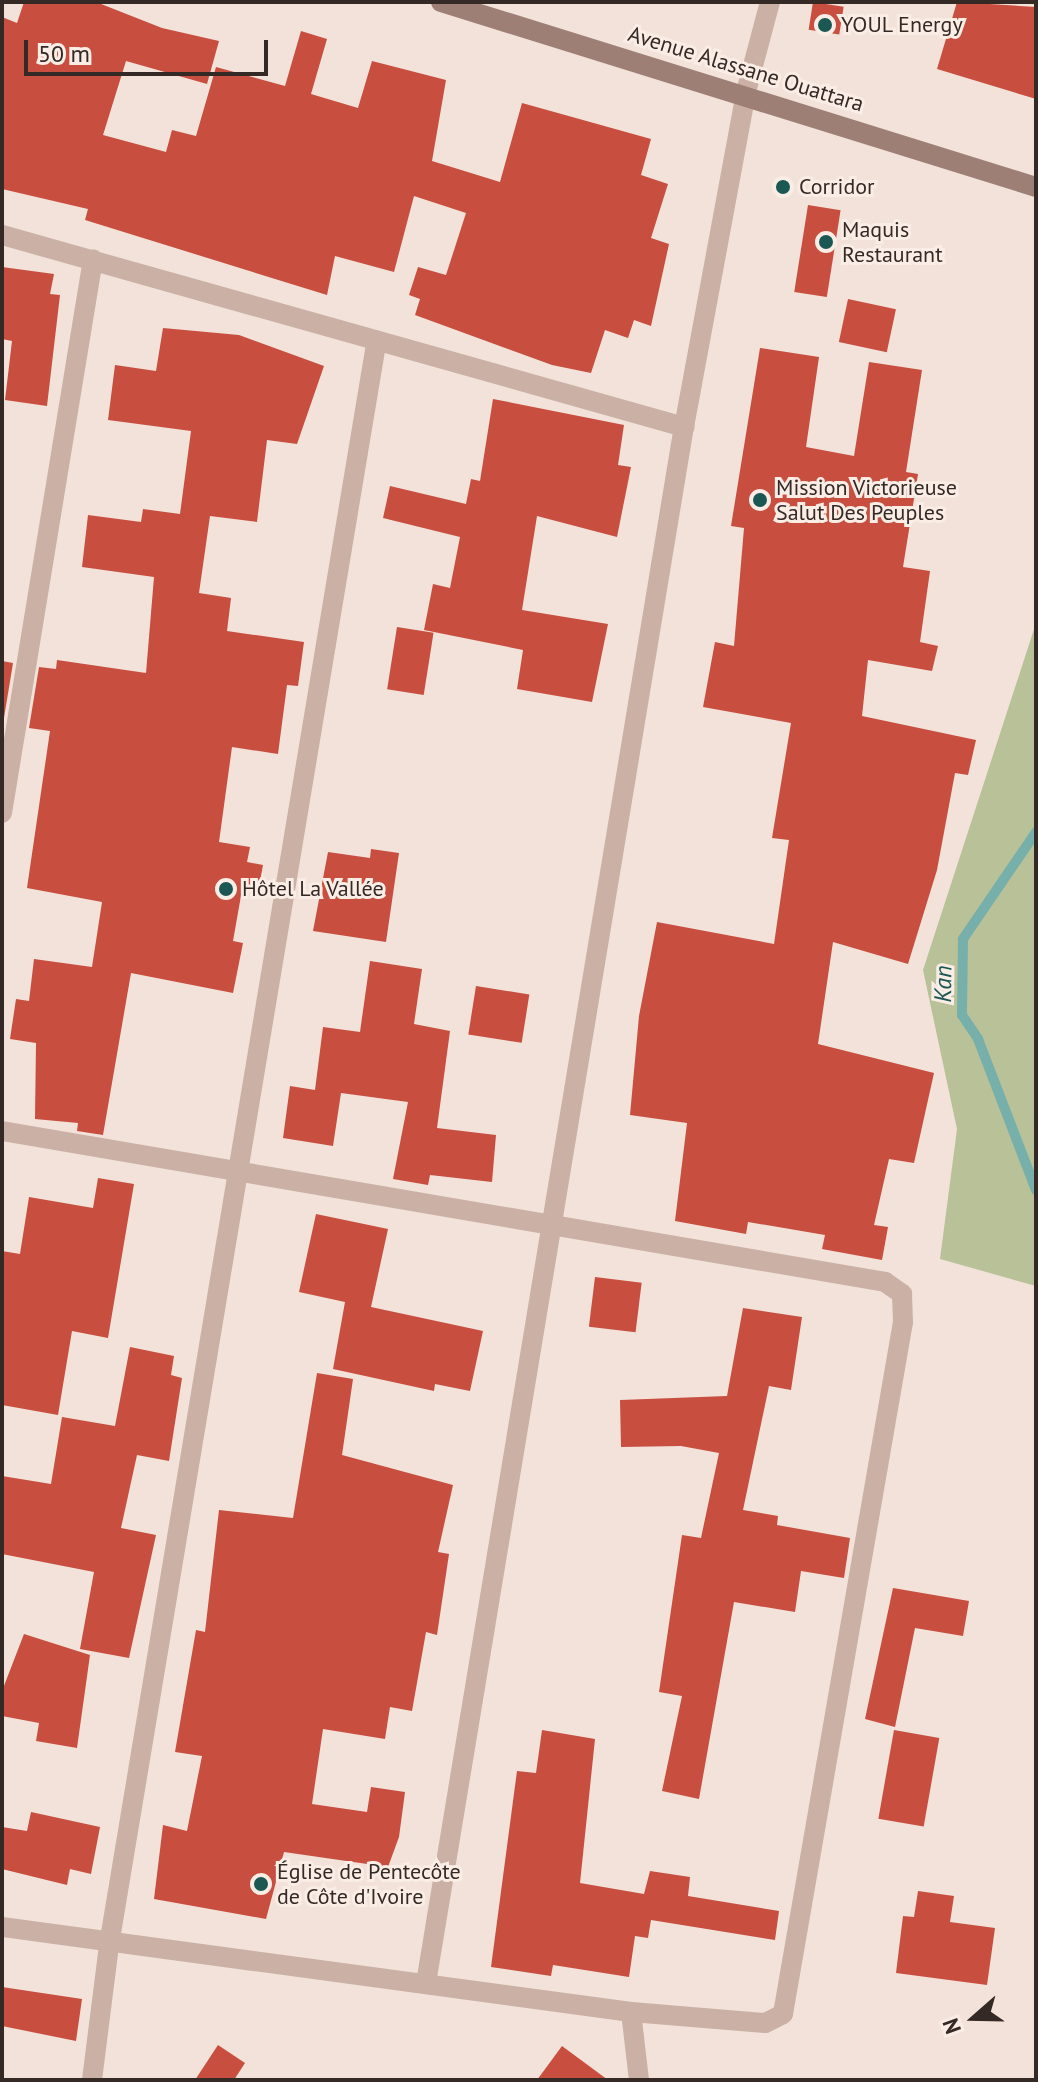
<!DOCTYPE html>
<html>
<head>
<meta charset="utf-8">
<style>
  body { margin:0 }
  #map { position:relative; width:1038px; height:2082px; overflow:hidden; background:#f2e2d9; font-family:"PT Sans",sans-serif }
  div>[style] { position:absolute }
  .green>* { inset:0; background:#b9c199 }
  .stream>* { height:10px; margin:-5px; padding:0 5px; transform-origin:5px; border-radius:5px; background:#77afaa }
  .building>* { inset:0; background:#c84e40; transform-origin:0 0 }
  .street>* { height:20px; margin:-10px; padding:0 10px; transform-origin:10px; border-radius:10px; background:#cab0a5 }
  .secondary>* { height:20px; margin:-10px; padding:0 10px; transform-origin:10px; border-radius:10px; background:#9d7f76 }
  .dots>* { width:22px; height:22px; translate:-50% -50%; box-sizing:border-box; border:4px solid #f9ede5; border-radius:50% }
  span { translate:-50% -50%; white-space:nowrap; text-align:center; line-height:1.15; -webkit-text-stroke:6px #f9ede5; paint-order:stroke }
  .poi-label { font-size:22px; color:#352926 }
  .left { translate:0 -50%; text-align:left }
  .street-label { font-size:22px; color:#352926 }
  .water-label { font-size:24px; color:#1b5753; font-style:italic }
  .frame { position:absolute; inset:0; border:4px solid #352926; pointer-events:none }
  .north { position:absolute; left:934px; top:1978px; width:80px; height:80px; -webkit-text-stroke:6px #f9ede5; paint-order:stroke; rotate:250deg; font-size:22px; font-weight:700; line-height:32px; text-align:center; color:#352926 }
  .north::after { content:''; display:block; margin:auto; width:28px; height:36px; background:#352926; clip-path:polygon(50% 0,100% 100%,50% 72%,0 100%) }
  .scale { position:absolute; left:24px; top:40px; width:244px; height:36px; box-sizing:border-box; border:4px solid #352926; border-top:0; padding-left:10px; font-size:24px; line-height:28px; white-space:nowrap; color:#352926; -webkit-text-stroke:6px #f9ede5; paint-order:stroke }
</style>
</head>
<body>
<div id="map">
  <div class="green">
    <i style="clip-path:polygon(1036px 623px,1036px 1286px,940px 1259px,957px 1129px,923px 970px)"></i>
  </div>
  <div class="stream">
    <i style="left:1036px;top:832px;width:130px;rotate:124.3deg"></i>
    <i style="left:963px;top:939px;width:76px;rotate:90.8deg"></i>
    <i style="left:962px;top:1015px;width:29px;rotate:56deg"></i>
    <i style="left:978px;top:1039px;width:162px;rotate:69deg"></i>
  </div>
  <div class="building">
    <i style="clip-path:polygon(24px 2px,96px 2px,162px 28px,219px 41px,207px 84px,126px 61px,103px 135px,166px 152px,172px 130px,196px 136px,216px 67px,285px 86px,301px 31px,327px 39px,311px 94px,358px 108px,372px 61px,446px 80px,432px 161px,500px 182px,522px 103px,651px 139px,641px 175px,668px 184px,651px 238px,669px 244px,651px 326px,634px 320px,628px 338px,605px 330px,591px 373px,552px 365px,415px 315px,420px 299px,409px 295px,418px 267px,446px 275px,466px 213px,414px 196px,394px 272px,335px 256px,327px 295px,85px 220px,88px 209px,2px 189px,2px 17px,17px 23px)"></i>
    <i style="left:813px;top:2px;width:31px;height:28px;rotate:9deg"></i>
    <i style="clip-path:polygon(957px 2px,1036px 7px,1036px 99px,937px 69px)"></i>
    <i style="left:808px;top:205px;width:33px;height:88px;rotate:9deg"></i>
    <i style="clip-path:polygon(2px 267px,54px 274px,50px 294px,60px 295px,47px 406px,5px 400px,12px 341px,2px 339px)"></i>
    <i style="left:848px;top:299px;width:49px;height:44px;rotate:12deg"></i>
    <i style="clip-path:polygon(163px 328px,239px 335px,324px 366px,297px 444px,267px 440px,257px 522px,210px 516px,199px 593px,231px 598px,227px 631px,304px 642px,298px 686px,287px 685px,278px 754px,232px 747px,219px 842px,250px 847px,247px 862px,263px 865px,258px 892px,242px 890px,233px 941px,243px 943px,233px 993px,131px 973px,103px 1135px,77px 1131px,78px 1123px,35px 1119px,36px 1043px,10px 1039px,16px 999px,29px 1001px,34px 959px,92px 967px,102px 902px,27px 888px,50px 731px,29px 728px,39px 667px,56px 669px,57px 660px,146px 673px,154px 577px,82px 567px,88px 515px,141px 522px,143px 509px,180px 514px,191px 431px,108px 420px,115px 365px,156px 371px)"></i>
    <i style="clip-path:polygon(760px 348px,819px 357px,806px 447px,854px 456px,869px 362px,922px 370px,906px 472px,918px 474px,903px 567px,930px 571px,920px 642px,938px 646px,932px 671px,868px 660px,862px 716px,976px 740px,968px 775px,955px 773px,937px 870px,908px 964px,833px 942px,818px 1044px,934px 1073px,914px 1163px,889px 1159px,874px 1225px,888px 1227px,882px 1260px,822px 1249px,825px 1235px,748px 1222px,746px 1234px,675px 1221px,687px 1123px,630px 1115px,639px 1016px,657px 922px,774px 944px,789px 840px,772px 838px,791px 723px,703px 707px,715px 642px,734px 646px,744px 528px,731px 526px)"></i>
    <i style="clip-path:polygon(493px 399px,624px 425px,618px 465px,631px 467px,617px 537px,537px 516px,522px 610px,608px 624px,592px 702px,517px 689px,523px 650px,424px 630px,433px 584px,450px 588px,460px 537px,383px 518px,390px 486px,466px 504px,471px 479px,480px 481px)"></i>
    <i style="left:397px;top:627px;width:37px;height:63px;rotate:9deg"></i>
    <i style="clip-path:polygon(2px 661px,13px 663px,3px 724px,2px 724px)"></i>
    <i style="clip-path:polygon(371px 849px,399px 853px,386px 942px,313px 931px,328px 852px,370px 858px)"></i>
    <i style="clip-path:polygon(370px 961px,422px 969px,414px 1024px,450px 1031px,437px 1128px,496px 1135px,492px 1182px,430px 1175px,428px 1185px,393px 1179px,408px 1102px,341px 1093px,333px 1146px,283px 1138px,290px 1086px,315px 1090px,323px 1027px,360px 1032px)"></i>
    <i style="left:476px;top:986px;width:54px;height:49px;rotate:9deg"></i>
    <i style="clip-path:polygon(98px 1178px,134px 1184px,108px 1338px,72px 1331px,58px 1415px,2px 1405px,2px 1251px,20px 1254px,29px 1197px,93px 1208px)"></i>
    <i style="clip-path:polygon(316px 1214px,388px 1229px,371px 1307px,483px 1331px,470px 1391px,435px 1384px,434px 1391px,333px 1369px,345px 1302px,299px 1292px)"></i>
    <i style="left:595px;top:1277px;width:47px;height:50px;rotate:7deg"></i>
    <i style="clip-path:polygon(743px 1308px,802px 1317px,791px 1390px,769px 1386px,743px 1510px,778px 1516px,777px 1525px,850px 1538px,844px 1578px,801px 1571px,795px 1612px,734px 1602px,699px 1799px,662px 1791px,682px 1696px,659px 1692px,682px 1535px,701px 1538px,719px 1453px,681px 1446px,621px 1447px,620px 1400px,727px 1396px)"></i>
    <i style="clip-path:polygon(130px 1347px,174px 1356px,171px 1375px,182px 1378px,169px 1461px,137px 1455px,121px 1528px,156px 1535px,129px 1658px,80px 1649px,94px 1572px,2px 1554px,2px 1476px,51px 1484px,62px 1417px,115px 1426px)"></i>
    <i style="clip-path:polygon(317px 1373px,353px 1379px,342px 1455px,453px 1485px,438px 1552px,449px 1554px,437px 1635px,426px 1632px,412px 1711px,390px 1707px,385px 1739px,323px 1729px,312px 1804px,367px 1812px,371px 1787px,405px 1792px,399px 1837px,388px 1867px,284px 1852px,266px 1919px,154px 1899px,163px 1825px,187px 1831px,202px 1756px,175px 1752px,196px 1630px,205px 1632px,219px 1510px,293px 1518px)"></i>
    <i style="clip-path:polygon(893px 1588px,969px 1601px,963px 1636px,915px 1628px,895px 1727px,865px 1719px)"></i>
    <i style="clip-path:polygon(24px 1634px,90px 1655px,77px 1748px,36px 1741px,39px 1723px,2px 1716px,2px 1691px)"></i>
    <i style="clip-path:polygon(542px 1730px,595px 1739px,580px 1883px,644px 1894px,650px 1871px,690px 1877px,688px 1896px,779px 1911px,775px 1940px,651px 1920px,648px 1938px,635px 1936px,629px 1977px,553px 1965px,551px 1976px,491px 1967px,517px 1771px,536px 1773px)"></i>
    <i style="left:894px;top:1730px;width:46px;height:90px;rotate:10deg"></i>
    <i style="clip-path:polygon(31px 1812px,100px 1827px,91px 1874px,70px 1869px,67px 1885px,2px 1869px,2px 1827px,27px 1831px)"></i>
    <i style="clip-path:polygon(918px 1891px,954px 1896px,950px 1922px,995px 1928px,987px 1985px,896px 1973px,903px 1916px,914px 1917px)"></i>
    <i style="clip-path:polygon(2px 1987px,82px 1999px,76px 2041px,2px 2026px)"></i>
    <i style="clip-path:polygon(218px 2045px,245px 2063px,234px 2080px,195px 2080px)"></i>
    <i style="clip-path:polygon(562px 2046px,608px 2080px,537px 2080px)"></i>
  </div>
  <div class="street">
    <i style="left:2px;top:235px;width:709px;rotate:15.72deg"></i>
    <i style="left:2px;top:813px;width:561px;rotate:-80.67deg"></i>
    <i style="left:2px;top:1131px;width:896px;rotate:9.7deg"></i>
    <i style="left:885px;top:1282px;width:21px;rotate:35deg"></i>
    <i style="left:902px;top:1294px;width:28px;rotate:88deg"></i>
    <i style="left:903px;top:1322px;width:702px;rotate:99.84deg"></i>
    <i style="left:783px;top:2014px;width:20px;rotate:153deg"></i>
    <i style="left:765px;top:2023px;width:134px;rotate:-175.3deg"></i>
    <i style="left:631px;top:2012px;width:635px;rotate:-172.3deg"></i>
    <i style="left:426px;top:1983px;width:1577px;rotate:-80.59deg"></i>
    <i style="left:684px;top:427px;width:341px;rotate:-79.5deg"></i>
    <i style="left:746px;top:92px;width:93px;rotate:-75.1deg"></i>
    <i style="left:631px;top:2012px;width:68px;rotate:83.3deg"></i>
    <i style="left:92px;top:2080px;width:136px;rotate:-82.8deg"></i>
    <i style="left:109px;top:1945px;width:1623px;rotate:-80.53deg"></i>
  </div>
  <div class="secondary">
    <i style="left:441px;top:2px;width:623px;rotate:17.27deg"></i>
  </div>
  <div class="dots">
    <i style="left:825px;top:25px;background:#1b5753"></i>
    <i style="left:783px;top:187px;background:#1b5753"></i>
    <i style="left:826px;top:242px;background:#1b5753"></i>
    <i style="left:760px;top:500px;background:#1b5753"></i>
    <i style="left:226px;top:889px;background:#1b5753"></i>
    <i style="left:261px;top:1884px;background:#1b5753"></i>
  </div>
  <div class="poi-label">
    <span class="left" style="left:841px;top:25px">YOUL Energy</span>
    <span class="left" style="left:799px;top:187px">Corridor</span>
    <span class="left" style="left:842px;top:242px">Maquis<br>Restaurant</span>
    <span class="left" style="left:776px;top:500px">Mission Victorieuse<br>Salut Des Peuples</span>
    <span class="left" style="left:242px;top:889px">Hôtel La Vallée</span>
    <span class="left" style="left:277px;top:1884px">Église de Pentecôte<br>de Côte d'Ivoire</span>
  </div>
  <div class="street-label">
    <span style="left:746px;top:69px;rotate:17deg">Avenue Alassane Ouattara</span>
  </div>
  <div class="water-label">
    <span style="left:943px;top:984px;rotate:-89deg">Kan</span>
  </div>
  <div class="frame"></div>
  <div class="north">N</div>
  <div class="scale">50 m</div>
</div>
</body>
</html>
